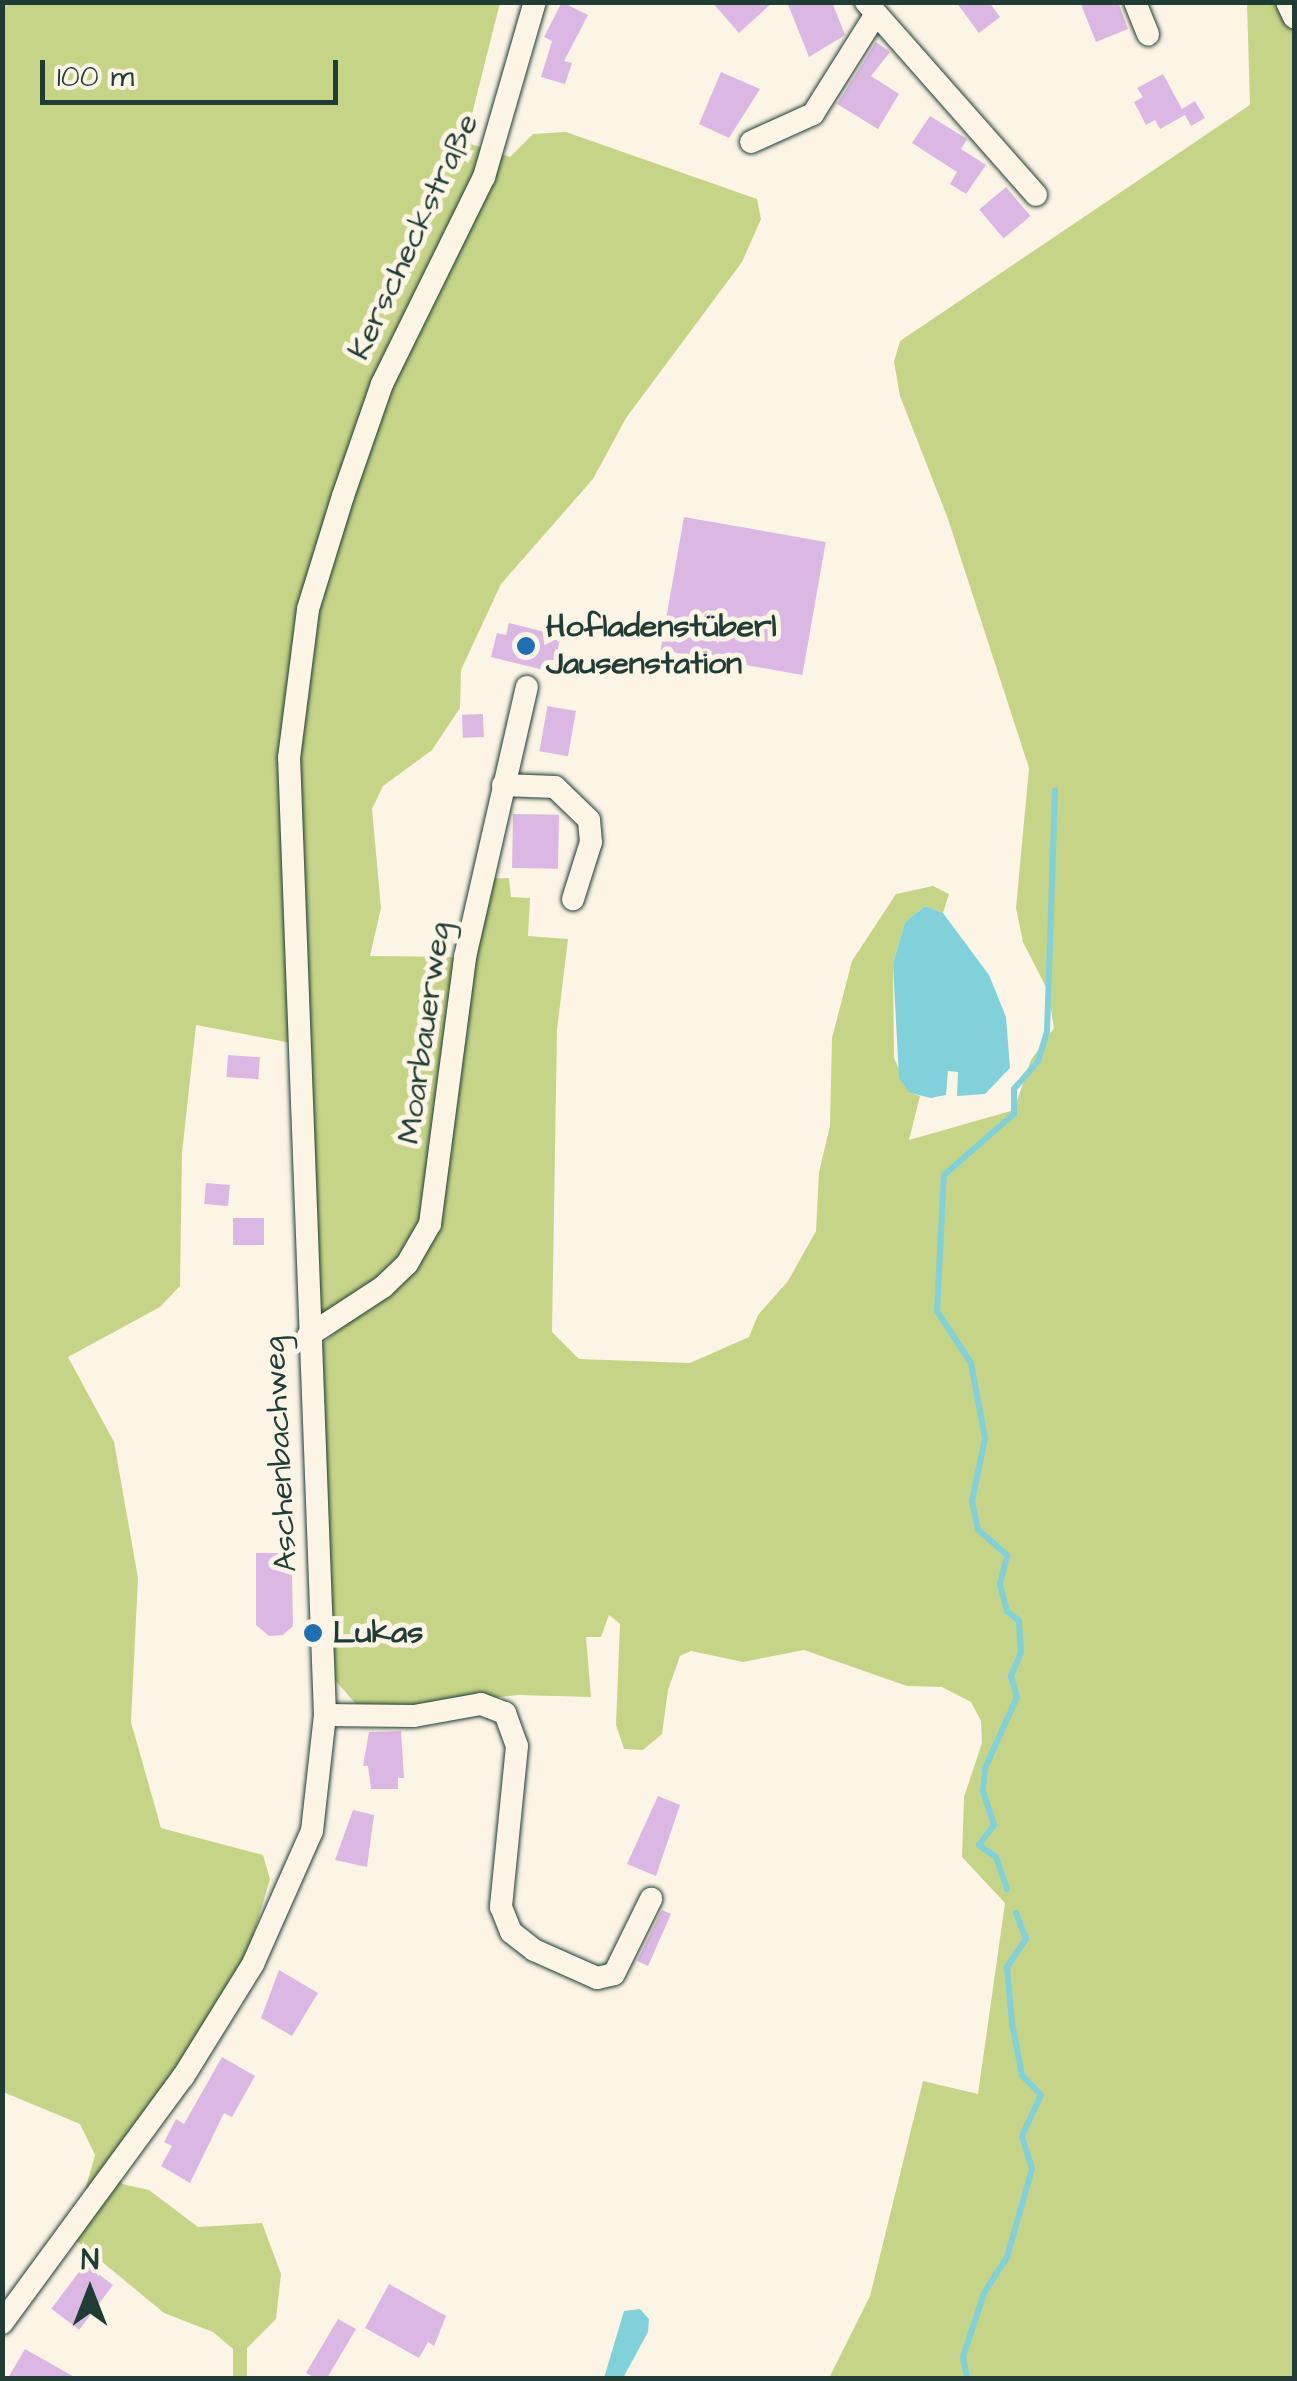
<!DOCTYPE html>
<html>
<head>
<meta charset="utf-8">
<style>
  body { margin:0 }
  #map { position:relative; width:1297px; height:2381px; overflow:hidden; background:#fcf5e5; font-family:"Architects Daughter",sans-serif }
  div>[style] { position:absolute }
  .green>* { inset:0; background:#c6d488 }
  .water>* { inset:0; background:#80d1da }
  .stream>* { height:6px; margin:-3px; padding:0 3px; transform-origin:3px; border-radius:3px; background:#80d1da }
  .building>* { inset:0; background:#dab8e3; transform-origin:0 0 }
  .roads { filter:drop-shadow(0 0 2px #1f3d34) drop-shadow(0 0 2px #1f3d34) }
  .minor>* { height:22px; margin:-11px; padding:0 11px; transform-origin:11px; border-radius:11px; background:#fcf5e5 }
  .dots>* { width:28px; height:28px; translate:-50% -50%; box-sizing:border-box; border:5px solid #fcf5e5; border-radius:50% }
  span { translate:-50% -50%; white-space:nowrap; text-align:center; line-height:1.15; -webkit-text-stroke:10px #fcf5e5; paint-order:stroke }
  .street-label { font-size:32px; color:#1f3d34 }
  .poi-label { font-size:32px; color:#1f3d34; font-weight:700 }
  .left { translate:0 -50%; text-align:left }
  .frame { position:absolute; inset:0; border:5px solid #1f3d34; pointer-events:none }
  .north { position:absolute; left:40px; top:2241px; width:100px; height:100px; -webkit-text-stroke:8px #fcf5e5; paint-order:stroke; rotate:0deg; font-size:28px; font-weight:700; line-height:40px; text-align:center; color:#1f3d34 }
  .north::after { content:''; display:block; margin:auto; width:35px; height:45px; background:#1f3d34; clip-path:polygon(50% 0,100% 100%,50% 72%,0 100%) }
  .scale { position:absolute; left:40px; top:60px; width:298px; height:45px; box-sizing:border-box; border:5px solid #1f3d34; border-top:0; padding-left:12px; font-size:30px; line-height:35px; white-space:nowrap; color:#1f3d34; -webkit-text-stroke:8px #fcf5e5; paint-order:stroke }
</style>
</head>
<body>
<div id="map">
  <div class="green">
    <i style="clip-path:polygon(2px 3px,500px 3px,465px 142px,510px 157px,533px 134px,566px 132px,757px 199px,761px 219px,742px 262px,626px 418px,593px 479px,501px 584px,461px 670px,460px 708px,432px 750px,383px 786px,372px 809px,381px 908px,370px 956px,460px 957px,432px 1195px,403px 1261px,327px 1320px,316px 1310px,307px 1046px,196px 1025px,182px 1153px,180px 1286px,160px 1307px,68px 1357px,114px 1442px,138px 1578px,131px 1722px,161px 1828px,263px 1855px,270px 1879px,247px 1957px,216px 2013px,111px 2156px,122px 2184px,149px 2190px,198px 2227px,262px 2223px,281px 2274px,276px 2319px,247px 2348px,247px 2378px,233px 2377px,233px 2349px,213px 2332px,164px 2313px,72px 2237px,95px 2155px,80px 2124px,3px 2092px)"></i>
    <i style="clip-path:polygon(1247px 3px,1294px 3px,1294px 2378px,829px 2378px,870px 2296px,923px 2081px,978px 2094px,1005px 1903px,962px 1857px,964px 1797px,982px 1743px,981px 1721px,971px 1702px,942px 1687px,907px 1686px,804px 1650px,743px 1662px,691px 1651px,680px 1656px,668px 1690px,662px 1734px,643px 1750px,624px 1749px,616px 1725px,620px 1624px,609px 1615px,601px 1637px,586px 1637px,591px 1697px,519px 1695px,367px 1710px,355px 1703px,335px 1680px,321px 1345px,410px 1267px,484px 879px,509px 878px,511px 897px,530px 898px,528px 936px,568px 939px,557px 1030px,552px 1332px,579px 1359px,690px 1363px,749px 1337px,758px 1315px,788px 1281px,816px 1231px,819px 1172px,830px 1126px,832px 1038px,852px 961px,896px 894px,933px 886px,949px 894px,943px 913px,925px 906px,905px 922px,893px 964px,894px 1058px,910px 1093px,920px 1096px,909px 1140px,1014px 1110px,1031px 1060px,1054px 1028px,1048px 991px,1023px 942px,1016px 908px,1029px 768px,948px 519px,900px 396px,894px 362px,900px 341px,1250px 105px)"></i>
  </div>
  <div class="water">
    <i style="clip-path:polygon(925px 906px,943px 913px,989px 975px,1006px 1017px,1010px 1068px,985px 1094px,957px 1096px,958px 1072px,948px 1071px,946px 1095px,931px 1098px,910px 1093px,899px 1078px,893px 964px,905px 922px)"></i>
    <i style="clip-path:polygon(640px 2309px,649px 2319px,648px 2332px,623px 2378px,604px 2378px,624px 2311px)"></i>
  </div>
  <div class="stream">
    <i style="left:1007px;top:1889px;width:34px;rotate:-109deg"></i>
    <i style="left:996px;top:1857px;width:21px;rotate:-145deg"></i>
    <i style="left:979px;top:1845px;width:25px;rotate:-53deg"></i>
    <i style="left:994px;top:1825px;width:36px;rotate:-108deg"></i>
    <i style="left:983px;top:1791px;width:23px;rotate:-85deg"></i>
    <i style="left:985px;top:1768px;width:78px;rotate:-65.7deg"></i>
    <i style="left:1017px;top:1697px;width:22px;rotate:-106deg"></i>
    <i style="left:1011px;top:1676px;width:26px;rotate:-67deg"></i>
    <i style="left:1021px;top:1652px;width:31px;rotate:-94deg"></i>
    <i style="left:1019px;top:1621px;width:16px;rotate:-140deg"></i>
    <i style="left:1007px;top:1611px;width:28px;rotate:-105deg"></i>
    <i style="left:1000px;top:1584px;width:30px;rotate:-76deg"></i>
    <i style="left:1007px;top:1555px;width:38px;rotate:-139deg"></i>
    <i style="left:978px;top:1530px;width:30px;rotate:-102deg"></i>
    <i style="left:972px;top:1501px;width:64px;rotate:-78.3deg"></i>
    <i style="left:985px;top:1438px;width:76px;rotate:-100.6deg"></i>
    <i style="left:971px;top:1363px;width:62px;rotate:-123.2deg"></i>
    <i style="left:937px;top:1311px;width:136px;rotate:-87.1deg"></i>
    <i style="left:944px;top:1175px;width:93px;rotate:-41.1deg"></i>
    <i style="left:1014px;top:1114px;width:25px;rotate:-90deg"></i>
    <i style="left:1014px;top:1089px;width:37px;rotate:-49deg"></i>
    <i style="left:1038px;top:1061px;width:30px;rotate:-73deg"></i>
    <i style="left:1047px;top:1032px;width:242px;rotate:-88.1deg"></i>
    <i style="left:967px;top:2378px;width:21px;rotate:-101deg"></i>
    <i style="left:963px;top:2357px;width:67px;rotate:-71.8deg"></i>
    <i style="left:984px;top:2293px;width:43px;rotate:-57.4deg"></i>
    <i style="left:1007px;top:2257px;width:91px;rotate:-74.1deg"></i>
    <i style="left:1032px;top:2169px;width:34px;rotate:-107deg"></i>
    <i style="left:1022px;top:2136px;width:45px;rotate:-65.1deg"></i>
    <i style="left:1041px;top:2095px;width:28px;rotate:-134deg"></i>
    <i style="left:1022px;top:2075px;width:53px;rotate:-100.9deg"></i>
    <i style="left:1012px;top:2023px;width:56px;rotate:-95.1deg"></i>
    <i style="left:1007px;top:1967px;width:34px;rotate:-56deg"></i>
    <i style="left:1026px;top:1939px;width:28px;rotate:-111deg"></i>
  </div>
  <div class="building">
    <i style="clip-path:polygon(562px 2px,588px 15px,564px 61px,572px 63px,565px 84px,541px 77px,552px 41px,544px 37px)"></i>
    <i style="clip-path:polygon(712px 2px,773px 2px,739px 33px)"></i>
    <i style="clip-path:polygon(787px 2px,832px 2px,845px 35px,809px 57px)"></i>
    <i style="clip-path:polygon(956px 2px,989px 2px,1000px 17px,979px 33px)"></i>
    <i style="clip-path:polygon(1080px 2px,1118px 2px,1128px 29px,1096px 42px)"></i>
    <i style="clip-path:polygon(876px 42px,890px 52px,871px 76px,899px 94px,878px 129px,837px 104px)"></i>
    <i style="clip-path:polygon(721px 72px,760px 89px,729px 138px,699px 124px)"></i>
    <i style="clip-path:polygon(1163px 74px,1182px 109px,1195px 101px,1205px 118px,1191px 126px,1185px 115px,1160px 129px,1155px 120px,1146px 125px,1134px 102px,1143px 97px,1137px 88px)"></i>
    <i style="clip-path:polygon(930px 116px,967px 139px,961px 149px,986px 165px,966px 194px,950px 184px,957px 172px,912px 143px)"></i>
    <i style="left:1006px;top:187px;width:38px;height:35px;rotate:50deg"></i>
    <i style="left:684px;top:517px;width:144px;height:135px;rotate:10deg"></i>
    <i style="clip-path:polygon(509px 623px,561px 636px,552px 672px,491px 657px,497px 633px,506px 635px)"></i>
    <i style="left:576px;top:711px;width:46px;height:29px;rotate:100deg"></i>
    <i style="left:483px;top:714px;width:23px;height:21px;rotate:88deg"></i>
    <i style="left:513px;top:814px;width:46px;height:54px;rotate:1deg"></i>
    <i style="left:228px;top:1055px;width:32px;height:22px;rotate:4deg"></i>
    <i style="left:206px;top:1183px;width:24px;height:21px;rotate:5deg"></i>
    <i style="left:233px;top:1218px;width:31px;height:27px"></i>
    <i style="clip-path:polygon(256px 1553px,279px 1553px,279px 1571px,292px 1572px,293px 1626px,283px 1635px,269px 1636px,256px 1625px)"></i>
    <i style="clip-path:polygon(401px 1731px,404px 1778px,398px 1778px,398px 1789px,371px 1789px,368px 1766px,363px 1766px,369px 1732px)"></i>
    <i style="clip-path:polygon(658px 1796px,680px 1805px,656px 1876px,627px 1864px)"></i>
    <i style="clip-path:polygon(353px 1810px,374px 1815px,367px 1867px,335px 1860px)"></i>
    <i style="clip-path:polygon(662px 1910px,671px 1914px,648px 1966px,637px 1961px)"></i>
    <i style="clip-path:polygon(279px 1970px,318px 1993px,292px 2036px,261px 2018px)"></i>
    <i style="clip-path:polygon(222px 2057px,255px 2076px,232px 2117px,224px 2113px,190px 2183px,161px 2166px,172px 2146px,164px 2142px,176px 2119px,184px 2124px)"></i>
    <i style="left:85px;top:2264px;width:35px;height:56px;rotate:37deg"></i>
    <i style="clip-path:polygon(389px 2284px,446px 2316px,434px 2346px,428px 2342px,419px 2358px,365px 2328px)"></i>
    <i style="clip-path:polygon(338px 2319px,356px 2329px,327px 2378px,315px 2378px,306px 2373px)"></i>
    <i style="clip-path:polygon(25px 2349px,76px 2378px,8px 2378px)"></i>
  </div>
  <div class="roads">
    <div class="minor">
      <i style="left:866px;top:2px;width:257px;rotate:48.6deg"></i>
      <i style="left:1135px;top:2px;width:35px;rotate:68deg"></i>
      <i style="left:1287px;top:2px;width:17px;rotate:65deg"></i>
      <i style="left:751px;top:142px;width:68px;rotate:-24.3deg"></i>
      <i style="left:813px;top:114px;width:118px;rotate:-57.8deg"></i>
      <i style="left:503px;top:785px;width:52px;rotate:2.2deg"></i>
      <i style="left:555px;top:787px;width:47px;rotate:44.1deg"></i>
      <i style="left:589px;top:820px;width:22px;rotate:85deg"></i>
      <i style="left:591px;top:842px;width:60px;rotate:107.5deg"></i>
      <i style="left:308px;top:1336px;width:90px;rotate:-33.2deg"></i>
      <i style="left:383px;top:1287px;width:33px;rotate:-44deg"></i>
      <i style="left:407px;top:1264px;width:46px;rotate:-60.1deg"></i>
      <i style="left:430px;top:1224px;width:269px;rotate:-82.5deg"></i>
      <i style="left:465px;top:957px;width:277px;rotate:-77.1deg"></i>
      <i style="left:325px;top:1715px;width:89px;rotate:0.6deg"></i>
      <i style="left:414px;top:1716px;width:68px;rotate:-10.2deg"></i>
      <i style="left:481px;top:1704px;width:26px;rotate:21deg"></i>
      <i style="left:505px;top:1713px;width:35px;rotate:70deg"></i>
      <i style="left:517px;top:1746px;width:162px;rotate:95.7deg"></i>
      <i style="left:501px;top:1907px;width:27px;rotate:68deg"></i>
      <i style="left:511px;top:1932px;width:29px;rotate:38deg"></i>
      <i style="left:534px;top:1950px;width:69px;rotate:24deg"></i>
      <i style="left:597px;top:1978px;width:17px;rotate:-13deg"></i>
      <i style="left:614px;top:1974px;width:84px;rotate:-63.7deg"></i>
      <i style="left:2px;top:2323px;width:305px;rotate:-53.7deg"></i>
      <i style="left:183px;top:2077px;width:133px;rotate:-58.2deg"></i>
      <i style="left:253px;top:1964px;width:145px;rotate:-66.1deg"></i>
      <i style="left:312px;top:1831px;width:117px;rotate:-83.6deg"></i>
      <i style="left:325px;top:1715px;width:958px;rotate:-92.15deg"></i>
      <i style="left:289px;top:758px;width:150px;rotate:-82.7deg"></i>
      <i style="left:308px;top:609px;width:118px;rotate:-72.8deg"></i>
      <i style="left:343px;top:496px;width:119px;rotate:-70.8deg"></i>
      <i style="left:382px;top:384px;width:231px;rotate:-63.8deg"></i>
      <i style="left:484px;top:177px;width:182px;rotate:-73.8deg"></i>
    </div>
  </div>
  <div class="dots">
    <i style="left:526px;top:646px;background:#1f6fb2"></i>
    <i style="left:313px;top:1633px;background:#1f6fb2"></i>
  </div>
  <div class="street-label">
    <span style="left:414px;top:237px;rotate:-65deg">Kerscheckstraße</span>
    <span style="left:425px;top:1033px;rotate:-82deg">Moarbauerweg</span>
    <span style="left:281px;top:1454px;rotate:-93deg">Aschenbachweg</span>
  </div>
  <div class="poi-label">
    <span class="left" style="left:546px;top:646px">Hofladenstüberl<br>Jausenstation</span>
    <span class="left" style="left:333px;top:1633px">Lukas</span>
  </div>
  <div class="frame"></div>
  <div class="north">N</div>
  <div class="scale">100 m</div>
</div>
</body>
</html>
